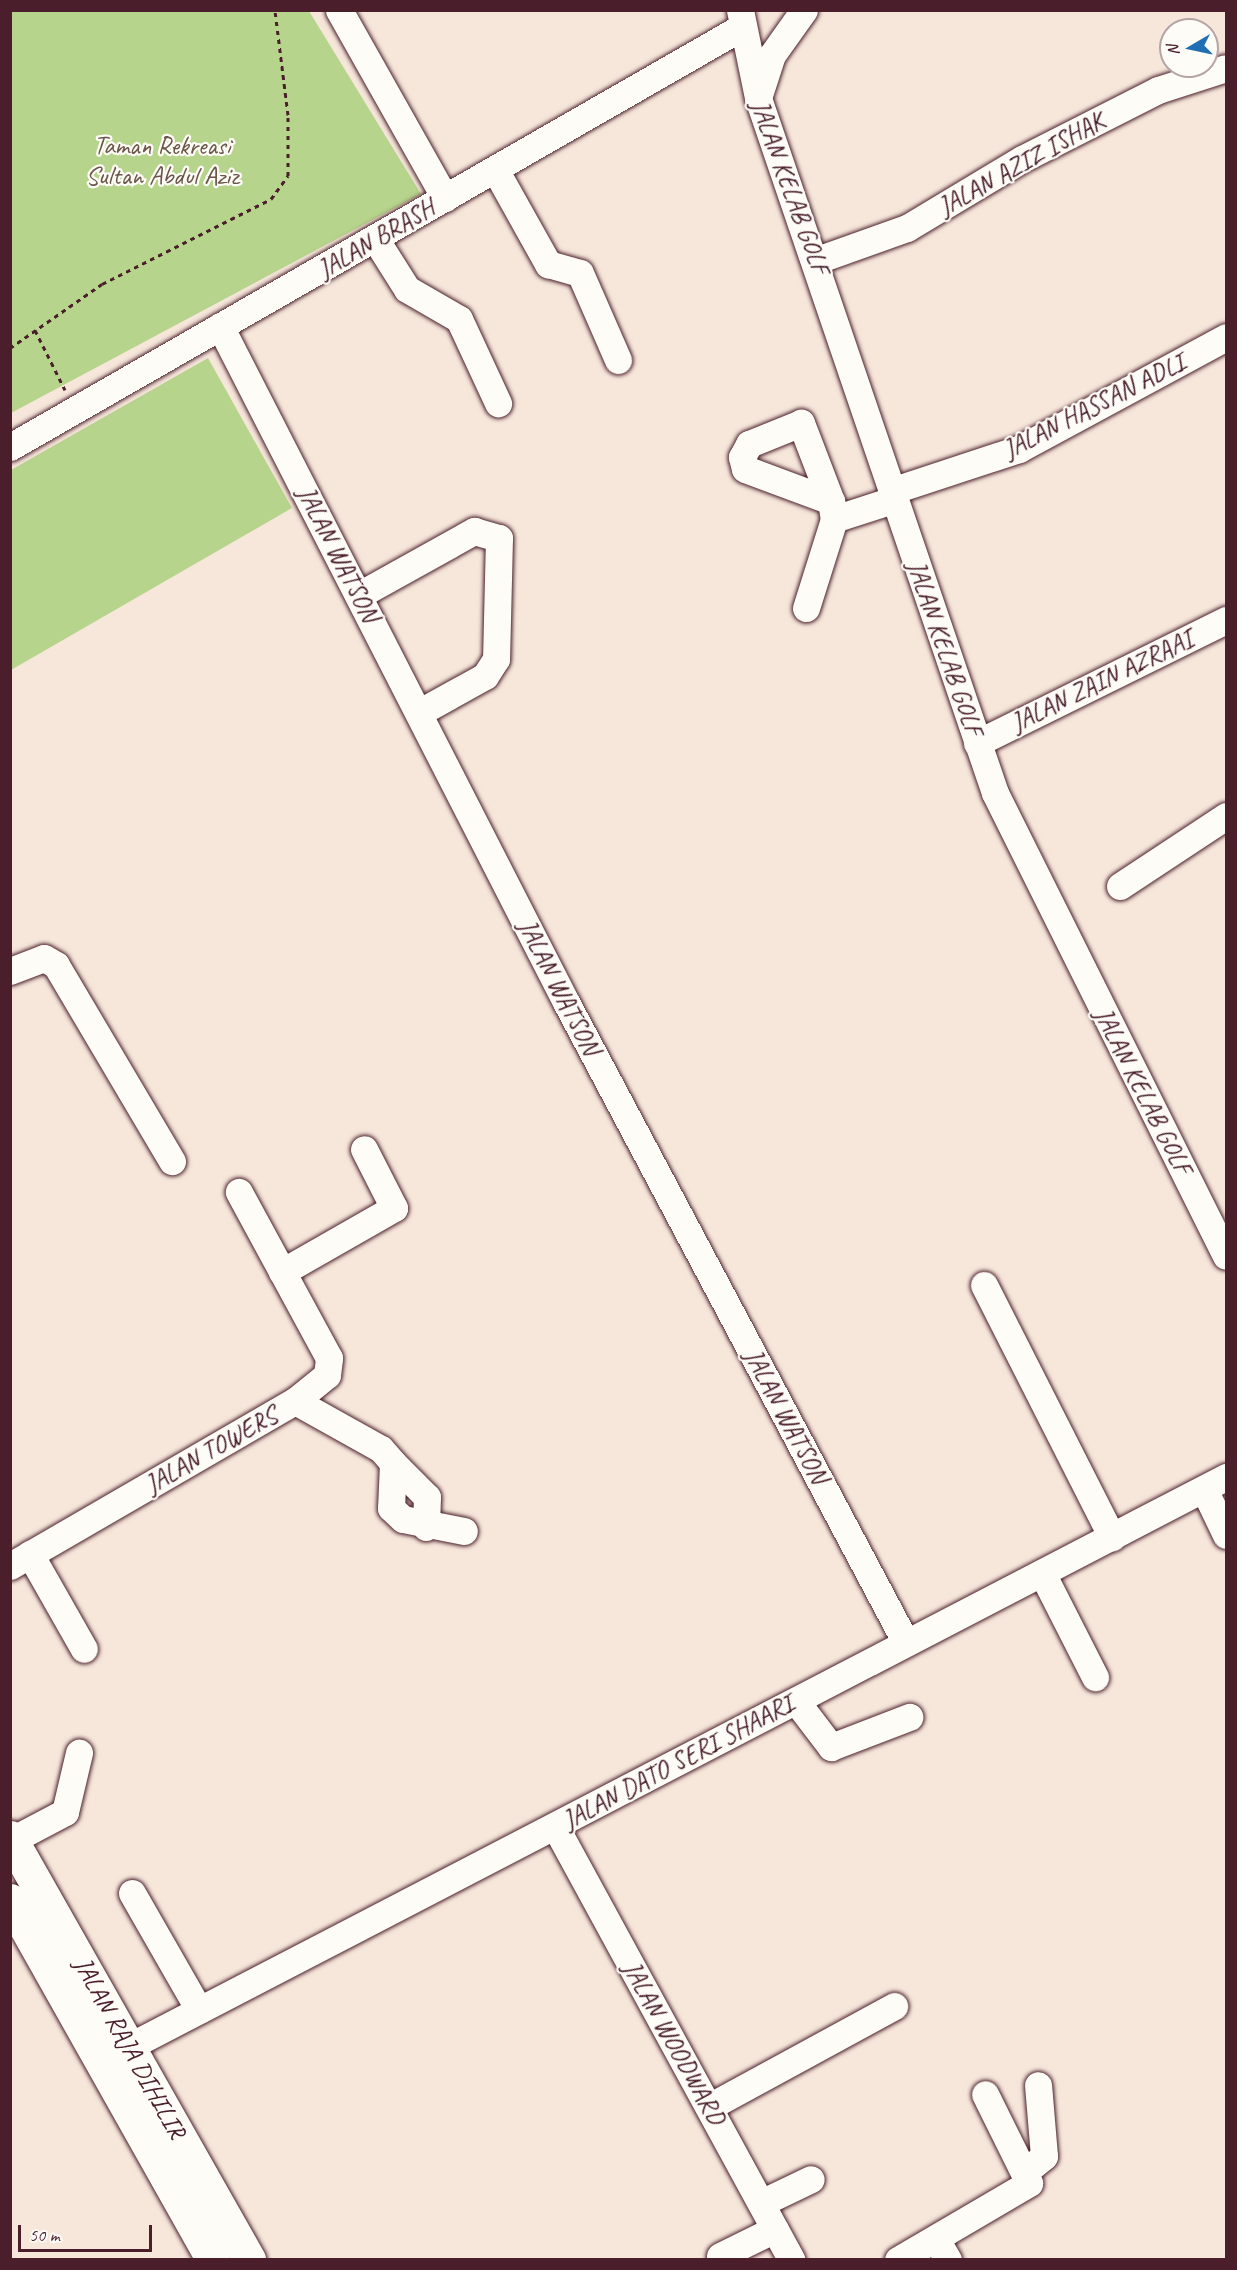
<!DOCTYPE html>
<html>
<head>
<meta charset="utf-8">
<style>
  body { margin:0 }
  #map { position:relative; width:1237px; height:2270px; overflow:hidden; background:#f7e7db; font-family:Caveat,sans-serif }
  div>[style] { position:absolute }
  .green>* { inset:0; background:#b7d48c }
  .path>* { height:3px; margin-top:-1.5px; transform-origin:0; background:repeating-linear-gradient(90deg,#4a1f2b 0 4.5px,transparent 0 9px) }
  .roads { filter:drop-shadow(0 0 2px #4a1f2b) drop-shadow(0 0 2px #4a1f2b) }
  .minor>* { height:27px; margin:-13.5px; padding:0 13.5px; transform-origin:13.5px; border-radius:13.5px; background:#fdfcf7 }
  .major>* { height:33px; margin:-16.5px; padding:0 16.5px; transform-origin:16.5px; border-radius:16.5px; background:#fdfcf7 }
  span { translate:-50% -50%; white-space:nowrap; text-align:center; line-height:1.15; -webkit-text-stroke:4.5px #fdfcf7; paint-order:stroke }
  .park-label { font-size:26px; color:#6b5548 }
  .street-label { font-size:26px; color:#4a1f2b }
  .frame { position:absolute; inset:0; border:12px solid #4a1f2b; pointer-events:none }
  .north { position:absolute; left:1159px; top:18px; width:60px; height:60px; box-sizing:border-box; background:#fdfcf7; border:2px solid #b5a4a5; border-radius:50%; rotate:261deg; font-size:16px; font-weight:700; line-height:24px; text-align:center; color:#4a1f2b }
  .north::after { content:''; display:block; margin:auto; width:21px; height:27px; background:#1f6fb2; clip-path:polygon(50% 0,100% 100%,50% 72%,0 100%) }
  .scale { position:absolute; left:18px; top:2225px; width:134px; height:27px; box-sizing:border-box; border:3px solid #4a1f2b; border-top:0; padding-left:8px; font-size:18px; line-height:21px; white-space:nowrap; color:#4a1f2b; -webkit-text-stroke:4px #fdfcf7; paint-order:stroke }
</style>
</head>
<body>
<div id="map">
  <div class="green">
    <i style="clip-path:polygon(11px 10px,309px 11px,421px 194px,11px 413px)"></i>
    <i style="clip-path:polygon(208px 358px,292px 508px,11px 670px,11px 470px)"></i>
  </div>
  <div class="path">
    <i style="left:35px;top:330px;width:67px;rotate:63.4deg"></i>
    <i style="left:10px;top:348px;width:112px;rotate:-34.8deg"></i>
    <i style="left:102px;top:284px;width:189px;rotate:-26.7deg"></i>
    <i style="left:271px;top:199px;width:29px;rotate:-54deg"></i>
    <i style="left:288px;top:176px;width:61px;rotate:-90deg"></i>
    <i style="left:288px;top:115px;width:106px;rotate:-97.1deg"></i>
  </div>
  <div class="roads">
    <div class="minor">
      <i style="left:339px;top:10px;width:216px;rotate:60.6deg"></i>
      <i style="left:740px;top:10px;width:90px;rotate:78.4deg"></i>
      <i style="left:758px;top:98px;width:734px;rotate:71.17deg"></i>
      <i style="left:995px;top:793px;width:517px;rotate:63.48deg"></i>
      <i style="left:758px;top:98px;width:45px;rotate:-72deg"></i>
      <i style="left:772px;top:55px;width:55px;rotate:-54.6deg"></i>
      <i style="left:496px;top:171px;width:107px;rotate:60.8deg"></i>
      <i style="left:548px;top:264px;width:33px;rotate:16deg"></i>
      <i style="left:580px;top:273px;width:95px;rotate:66.4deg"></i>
      <i style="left:376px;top:240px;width:58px;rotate:57.7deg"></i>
      <i style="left:407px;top:289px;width:60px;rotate:30deg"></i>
      <i style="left:459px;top:319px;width:93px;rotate:65.1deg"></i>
      <i style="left:817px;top:260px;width:96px;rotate:-19.6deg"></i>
      <i style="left:907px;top:228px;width:134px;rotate:-31deg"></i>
      <i style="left:1022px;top:159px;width:153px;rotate:-26.9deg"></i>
      <i style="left:1158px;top:90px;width:71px;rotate:-17.9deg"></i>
      <i style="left:220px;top:326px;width:762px;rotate:62.9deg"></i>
      <i style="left:567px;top:1004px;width:723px;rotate:62.05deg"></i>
      <i style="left:10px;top:447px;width:842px;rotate:-29.85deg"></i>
      <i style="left:891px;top:491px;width:135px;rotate:-18.2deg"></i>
      <i style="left:1019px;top:449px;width:235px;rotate:-28.4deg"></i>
      <i style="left:831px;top:501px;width:84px;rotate:-111deg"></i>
      <i style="left:801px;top:423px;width:56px;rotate:158deg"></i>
      <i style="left:749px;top:444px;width:15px;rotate:118deg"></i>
      <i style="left:742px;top:457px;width:12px;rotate:76deg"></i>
      <i style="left:745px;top:469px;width:92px;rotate:20.4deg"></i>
      <i style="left:831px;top:501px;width:18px;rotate:81deg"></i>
      <i style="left:359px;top:595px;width:132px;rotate:-29.1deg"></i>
      <i style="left:474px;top:531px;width:26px;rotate:16deg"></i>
      <i style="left:499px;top:538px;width:121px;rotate:91.4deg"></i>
      <i style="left:496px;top:659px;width:20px;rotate:123deg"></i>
      <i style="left:485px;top:676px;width:74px;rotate:151deg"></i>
      <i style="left:806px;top:608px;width:93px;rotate:-72.5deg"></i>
      <i style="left:834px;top:519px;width:62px;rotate:-17.9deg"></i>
      <i style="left:977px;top:743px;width:278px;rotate:-26.3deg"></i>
      <i style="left:1120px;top:886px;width:127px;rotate:-33.4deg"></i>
      <i style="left:10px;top:971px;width:36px;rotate:-21deg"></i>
      <i style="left:44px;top:958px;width:14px;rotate:30deg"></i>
      <i style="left:56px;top:965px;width:228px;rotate:59.4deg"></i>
      <i style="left:282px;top:1272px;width:129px;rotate:-29.7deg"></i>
      <i style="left:394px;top:1208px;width:66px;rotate:-117deg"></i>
      <i style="left:984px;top:1285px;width:283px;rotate:63.1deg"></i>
      <i style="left:295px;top:1401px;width:98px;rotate:29.2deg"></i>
      <i style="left:381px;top:1449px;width:18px;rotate:49deg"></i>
      <i style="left:393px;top:1463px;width:45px;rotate:92.5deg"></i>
      <i style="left:391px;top:1508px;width:16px;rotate:43deg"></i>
      <i style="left:403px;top:1519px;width:62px;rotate:11.1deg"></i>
      <i style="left:393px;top:1463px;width:48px;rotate:45deg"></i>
      <i style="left:427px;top:1497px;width:30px;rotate:92deg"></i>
      <i style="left:1204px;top:1489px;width:51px;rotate:64.4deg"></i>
      <i style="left:30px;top:1554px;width:109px;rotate:60.4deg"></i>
      <i style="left:10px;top:1566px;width:329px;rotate:-30.1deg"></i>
      <i style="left:295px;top:1401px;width:41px;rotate:-39.1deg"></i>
      <i style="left:327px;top:1375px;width:17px;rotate:-83deg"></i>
      <i style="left:329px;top:1358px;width:189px;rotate:-118.5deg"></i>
      <i style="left:1042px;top:1573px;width:117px;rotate:63deg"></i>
      <i style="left:796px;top:1701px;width:58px;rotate:52.7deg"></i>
      <i style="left:831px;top:1747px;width:84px;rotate:-21deg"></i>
      <i style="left:555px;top:1826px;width:494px;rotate:61.4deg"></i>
      <i style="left:12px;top:1840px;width:60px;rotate:-27.8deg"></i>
      <i style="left:65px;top:1812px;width:61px;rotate:-76.7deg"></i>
      <i style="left:132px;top:1893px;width:135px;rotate:60.2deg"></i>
      <i style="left:130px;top:2046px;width:1235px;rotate:-27.44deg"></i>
      <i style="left:709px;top:2107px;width:211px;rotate:-28.6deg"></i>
      <i style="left:1027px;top:2170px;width:22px;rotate:-39deg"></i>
      <i style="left:1044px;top:2156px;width:71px;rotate:-94.8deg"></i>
      <i style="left:761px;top:2203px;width:55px;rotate:-25.6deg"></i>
      <i style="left:936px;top:2239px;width:24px;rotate:60deg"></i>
      <i style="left:720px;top:2256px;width:61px;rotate:-26.1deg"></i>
      <i style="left:898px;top:2260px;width:152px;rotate:-30.4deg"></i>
      <i style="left:1029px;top:2183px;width:99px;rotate:-116.3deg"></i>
    </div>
    <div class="major">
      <i style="left:10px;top:1837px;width:486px;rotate:60.5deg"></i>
      <i style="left:10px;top:1900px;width:413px;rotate:60.6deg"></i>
    </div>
  </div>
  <div class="park-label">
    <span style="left:162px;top:161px">Taman Rekreasi<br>Sultan Abdul Aziz</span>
  </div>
  <div class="street-label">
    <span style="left:1021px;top:164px;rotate:-29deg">JALAN AZIZ ISHAK</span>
    <span style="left:790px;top:187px;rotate:70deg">JALAN KELAB GOLF</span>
    <span style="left:376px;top:239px;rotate:-30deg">JALAN BRASH</span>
    <span style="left:1094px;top:406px;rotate:-27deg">JALAN HASSAN ADLI</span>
    <span style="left:338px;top:554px;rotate:63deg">JALAN WATSON</span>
    <span style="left:945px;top:648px;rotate:71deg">JALAN KELAB GOLF</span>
    <span style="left:1102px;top:681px;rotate:-26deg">JALAN ZAIN AZRAAI</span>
    <span style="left:559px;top:987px;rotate:63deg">JALAN WATSON</span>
    <span style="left:1143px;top:1091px;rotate:63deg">JALAN KELAB GOLF</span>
    <span style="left:786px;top:1416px;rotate:62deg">JALAN WATSON</span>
    <span style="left:211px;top:1450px;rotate:-30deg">JALAN TOWERS</span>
    <span style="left:678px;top:1762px;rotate:-28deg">JALAN DATO SERI SHAARI</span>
    <span style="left:674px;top:2043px;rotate:61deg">JALAN WOODWARD</span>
    <span style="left:130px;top:2048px;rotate:61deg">JALAN RAJA DIHILIR</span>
  </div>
  <div class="frame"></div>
  <div class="north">N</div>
  <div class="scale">50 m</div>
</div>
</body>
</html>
